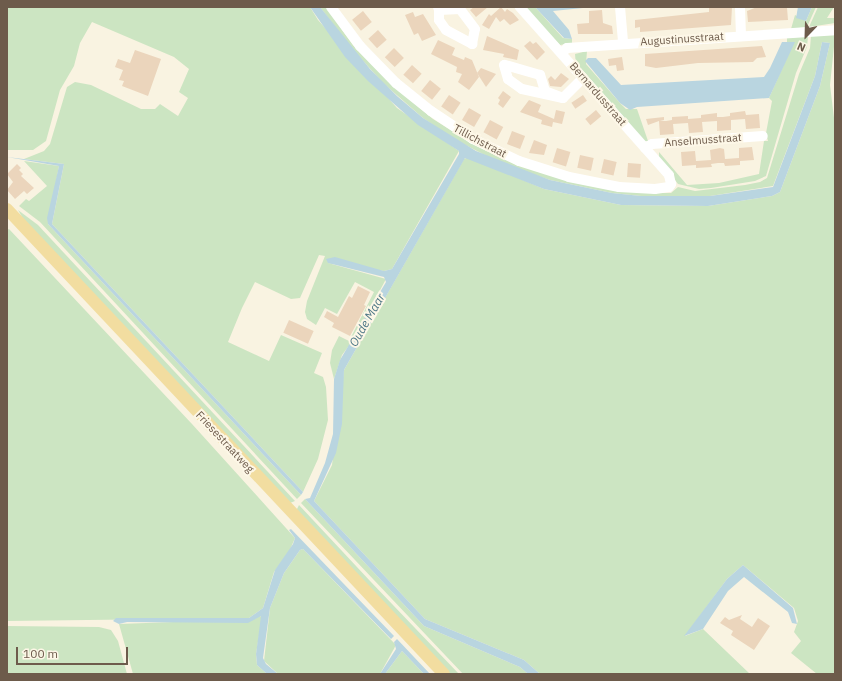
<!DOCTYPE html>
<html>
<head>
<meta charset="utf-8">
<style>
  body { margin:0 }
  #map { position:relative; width:842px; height:681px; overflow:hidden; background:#f9f3e1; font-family:"IBM Plex Sans",sans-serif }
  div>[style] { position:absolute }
  .green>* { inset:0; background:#cce5c2 }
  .water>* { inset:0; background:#b9d5e0 }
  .stream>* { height:2px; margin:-1px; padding:0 1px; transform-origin:1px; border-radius:1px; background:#b9d5e0 }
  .building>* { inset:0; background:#ebd5bc; transform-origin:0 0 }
  .minor>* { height:10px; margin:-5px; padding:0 5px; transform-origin:5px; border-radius:5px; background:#fff }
  .major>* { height:12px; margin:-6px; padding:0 6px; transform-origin:6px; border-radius:6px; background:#f2dda0 }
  span { translate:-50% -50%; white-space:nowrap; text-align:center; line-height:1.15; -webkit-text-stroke:4px #fdf7e7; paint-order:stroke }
  .street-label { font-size:11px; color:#6d5b4b }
  .water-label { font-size:12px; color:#4b7585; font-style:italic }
  .frame { position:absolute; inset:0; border:8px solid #6d5b4b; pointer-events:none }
  .north { position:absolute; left:786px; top:16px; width:40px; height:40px; -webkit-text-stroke:3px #fdf7e7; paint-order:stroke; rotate:203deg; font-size:11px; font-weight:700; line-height:16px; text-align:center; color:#6d5b4b }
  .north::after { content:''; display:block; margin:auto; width:14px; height:18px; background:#6d5b4b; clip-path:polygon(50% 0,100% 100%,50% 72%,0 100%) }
  .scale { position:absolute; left:16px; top:647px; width:112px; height:18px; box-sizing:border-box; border:2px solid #6d5b4b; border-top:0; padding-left:5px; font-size:12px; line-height:14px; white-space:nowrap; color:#6d5b4b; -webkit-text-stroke:3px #fdf7e7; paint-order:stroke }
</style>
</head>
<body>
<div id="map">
  <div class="green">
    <i style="clip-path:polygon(7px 7px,310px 7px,318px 20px,397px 108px,459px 151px,392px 269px,384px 271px,328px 263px,386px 279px,354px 339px,342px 355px,334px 379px,330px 363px,332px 350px,339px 336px,349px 341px,374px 292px,355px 282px,337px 314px,325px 308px,316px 325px,307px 319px,305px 312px,307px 301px,325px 256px,319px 255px,300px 298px,291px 299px,255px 282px,242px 308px,228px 342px,269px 361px,281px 335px,322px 353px,314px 373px,323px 377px,326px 387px,328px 420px,318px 459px,303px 492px,52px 224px,64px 164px,24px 159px,44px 151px,50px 144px,67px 87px,75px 82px,91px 85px,141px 109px,155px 109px,160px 104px,178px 116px,188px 98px,179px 92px,189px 69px,174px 57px,92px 22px,80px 43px,74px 66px,60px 90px,46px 141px,33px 150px,7px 150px)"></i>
    <i style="clip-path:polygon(320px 7px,326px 7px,353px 45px,392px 85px,433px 119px,473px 144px,504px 159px,658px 193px,671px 193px,678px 187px,695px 191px,745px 185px,760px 182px,767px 178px,799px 74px,810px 48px,811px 36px,833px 34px,835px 37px,830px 85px,835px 126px,835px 674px,817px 674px,791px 653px,801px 641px,794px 632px,798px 621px,794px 608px,743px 565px,727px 579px,685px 636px,703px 629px,750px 674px,540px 674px,524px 660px,425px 619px,314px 501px,332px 465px,344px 370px,464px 159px,468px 157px,544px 189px,621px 205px,708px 206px,772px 196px,780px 192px,820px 86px,830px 43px,822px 42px,815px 76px,773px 186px,710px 196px,641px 196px,612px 193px,550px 180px,500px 163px,454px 139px,423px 118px,383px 83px,347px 43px)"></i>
    <i style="clip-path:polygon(524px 7px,535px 7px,563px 38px,572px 39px,572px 43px,560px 45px)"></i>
    <i style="clip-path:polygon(812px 7px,816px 7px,807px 27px,791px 29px,795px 15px,806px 21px)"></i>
    <i style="clip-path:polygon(818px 7px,834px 7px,827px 18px,835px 18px,835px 23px,809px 27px)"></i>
    <i style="clip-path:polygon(808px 36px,807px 47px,796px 73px,766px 176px,755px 181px,711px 188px,699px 189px,678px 184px,659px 159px,659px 152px,687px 185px,719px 183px,759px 174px,764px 141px,768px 141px,766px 133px,772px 101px,769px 98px,794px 42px,787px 42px,787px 38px)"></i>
    <i style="clip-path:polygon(587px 51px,586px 64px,620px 103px,626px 109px,637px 109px,648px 141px,644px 141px,576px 66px,575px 54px)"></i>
    <i style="clip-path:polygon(24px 161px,59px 166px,48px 224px,301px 495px,297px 499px,40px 222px,19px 206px,26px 199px,29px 201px,47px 186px)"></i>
    <i style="clip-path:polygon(18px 210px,38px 225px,295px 501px,290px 503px,25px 222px)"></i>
    <i style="clip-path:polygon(9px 229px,192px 424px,295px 538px,289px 552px,274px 572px,263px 608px,249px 618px,7px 621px,7px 230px)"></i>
    <i style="clip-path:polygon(305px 499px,424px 626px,520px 667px,528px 674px,463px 674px,301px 503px)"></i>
    <i style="clip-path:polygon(299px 505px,371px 582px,459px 674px,450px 674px,296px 511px)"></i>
    <i style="clip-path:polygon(303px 549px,396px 645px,380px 674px,278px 674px,264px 661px,270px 608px,284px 573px,300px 550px)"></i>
    <i style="clip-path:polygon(258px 615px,262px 617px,256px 654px,257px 665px,267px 674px,133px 674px,119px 624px,255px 619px)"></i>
    <i style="clip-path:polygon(7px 626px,99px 627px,111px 630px,118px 641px,127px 674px,7px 674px)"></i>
    <i style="clip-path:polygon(402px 651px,424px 674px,385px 674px)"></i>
  </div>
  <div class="water">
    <i style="clip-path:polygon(310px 7px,320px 7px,370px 69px,397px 96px,423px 118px,476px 151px,550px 180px,612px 193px,641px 196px,710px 196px,773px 187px,815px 76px,822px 42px,830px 43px,820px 86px,780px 192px,772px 196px,708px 206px,621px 205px,544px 189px,465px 158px,344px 370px,342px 424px,336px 453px,314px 501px,425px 619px,524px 660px,540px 674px,528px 674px,520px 667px,424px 626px,305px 499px,310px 498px,325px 463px,333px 434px,334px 379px,340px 360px,386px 282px,384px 277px,328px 263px,326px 259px,335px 257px,384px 271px,392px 269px,459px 154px,459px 151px,418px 125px,368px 81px,345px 57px)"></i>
    <i style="clip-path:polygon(535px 7px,593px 7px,553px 11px,569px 30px,572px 39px,564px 38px)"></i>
    <i style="clip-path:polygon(798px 7px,812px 7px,806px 21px,796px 18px)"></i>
    <i style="clip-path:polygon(782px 42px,795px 42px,769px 98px,637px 107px,630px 110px,620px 103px,585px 61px,588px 58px,596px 58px,621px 85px,764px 77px,770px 68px)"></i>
    <i style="clip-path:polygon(7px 157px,64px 164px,52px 224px,303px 492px,301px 495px,48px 224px,47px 218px,59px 166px)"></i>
    <i style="clip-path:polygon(291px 529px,394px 636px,391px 639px,303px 549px,300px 550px,284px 573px,270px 608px,263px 658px,266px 664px,278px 674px,267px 674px,257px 665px,256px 654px,261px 616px,248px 623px,127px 622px,119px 624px,113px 621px,116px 618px,249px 618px,263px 608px,275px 570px,293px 544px,295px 538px,289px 530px)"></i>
    <i style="clip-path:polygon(743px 565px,793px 608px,797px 624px,792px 623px,788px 612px,744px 577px,728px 591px,703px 629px,684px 636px,727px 579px)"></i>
    <i style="clip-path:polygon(397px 639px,430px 674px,424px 674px,402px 651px,385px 674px,380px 674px,396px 649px,394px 642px)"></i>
  </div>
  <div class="stream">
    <i style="left:298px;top:7px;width:7px"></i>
  </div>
  <div class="building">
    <i style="clip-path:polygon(474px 7px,488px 7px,476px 17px,470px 10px)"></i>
    <i style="clip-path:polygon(501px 7px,505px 12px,507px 9px,513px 13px,519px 20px,510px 25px,504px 19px,500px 22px,496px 17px,489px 29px,482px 25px,489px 14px,491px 16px)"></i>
    <i style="clip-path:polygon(709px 7px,732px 7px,731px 25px,640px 32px,640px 27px,635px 28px,635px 20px,709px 12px)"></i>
    <i style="clip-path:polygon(757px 7px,787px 8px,788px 20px,748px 22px,747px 11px)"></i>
    <i style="clip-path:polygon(602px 10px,603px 23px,612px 26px,613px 34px,578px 34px,577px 24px,589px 23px,589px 11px)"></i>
    <i style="left:363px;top:11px;width:14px;height:14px;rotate:51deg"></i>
    <i style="clip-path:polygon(413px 12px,415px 17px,423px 14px,436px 35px,422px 41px,418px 33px,414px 35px,405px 15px)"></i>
    <i style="left:378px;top:30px;width:13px;height:13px;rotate:48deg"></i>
    <i style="clip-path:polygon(487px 36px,519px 50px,517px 60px,503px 57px,504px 54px,483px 50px)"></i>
    <i style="clip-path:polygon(438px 40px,455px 48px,452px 55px,464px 60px,465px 57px,472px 60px,479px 77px,469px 90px,458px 82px,462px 74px,456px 72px,457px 67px,431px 54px)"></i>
    <i style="clip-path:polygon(530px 41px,533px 44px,536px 42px,545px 52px,537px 60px,524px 46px)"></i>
    <i style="clip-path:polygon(762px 46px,766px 57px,757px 58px,753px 62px,698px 63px,656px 68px,645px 66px,645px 54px)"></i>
    <i style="left:394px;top:48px;width:14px;height:13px;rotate:45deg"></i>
    <i style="clip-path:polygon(135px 50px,161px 59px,148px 96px,122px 86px,124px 81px,119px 80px,123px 70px,115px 67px,118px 59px,130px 63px)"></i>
    <i style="clip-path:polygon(622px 57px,624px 70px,617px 71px,616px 65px,609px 66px,608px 59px)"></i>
    <i style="left:412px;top:65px;width:13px;height:13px;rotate:42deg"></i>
    <i style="clip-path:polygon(481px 68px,496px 74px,486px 87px,477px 73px)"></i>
    <i style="clip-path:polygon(561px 73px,569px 79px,561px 87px,550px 86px,548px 79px,551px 76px,555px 80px)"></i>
    <i style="left:430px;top:80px;width:14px;height:14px;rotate:39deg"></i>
    <i style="clip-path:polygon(503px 91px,511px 97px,503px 108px,498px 104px,500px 100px,498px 98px)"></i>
    <i style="left:449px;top:95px;width:14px;height:14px;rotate:34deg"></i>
    <i style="left:583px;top:95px;width:7px;height:14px;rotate:56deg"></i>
    <i style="clip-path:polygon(529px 100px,541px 105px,538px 112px,554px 119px,556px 110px,565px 112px,562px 124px,553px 122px,552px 127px,541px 124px,542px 120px,520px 112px)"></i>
    <i style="left:469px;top:108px;width:14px;height:14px;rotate:30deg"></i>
    <i style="left:596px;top:110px;width:8px;height:14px;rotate:50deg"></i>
    <i style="clip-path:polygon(745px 111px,746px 115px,759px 114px,760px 128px,746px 129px,745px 119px,731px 120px,731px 130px,717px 131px,717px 121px,702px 122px,703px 132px,689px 133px,688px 123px,673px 124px,674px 134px,660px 135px,659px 121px,648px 125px,646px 119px,664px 117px,664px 120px,660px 121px,666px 121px,672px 120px,672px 117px,688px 116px,688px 119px,701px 118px,701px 115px,717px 113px,717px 117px,723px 117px,730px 116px,730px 113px)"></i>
    <i style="left:490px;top:120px;width:15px;height:14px;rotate:28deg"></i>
    <i style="left:512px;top:131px;width:14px;height:14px;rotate:21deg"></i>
    <i style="clip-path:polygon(534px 140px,547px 145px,544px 155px,529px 153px)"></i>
    <i style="clip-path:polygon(752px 147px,754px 160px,740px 161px,740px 165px,725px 166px,724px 163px,718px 163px,711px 164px,712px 167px,696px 168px,696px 165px,682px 166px,681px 152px,695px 151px,696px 161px,711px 160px,710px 150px,720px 148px,724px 149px,725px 159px,739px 158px,739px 148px)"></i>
    <i style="left:557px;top:148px;width:14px;height:15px;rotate:17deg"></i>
    <i style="left:580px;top:155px;width:14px;height:13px;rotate:12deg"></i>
    <i style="left:604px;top:159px;width:13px;height:14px;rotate:13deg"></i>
    <i style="left:628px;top:163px;width:13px;height:14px;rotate:4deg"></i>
    <i style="clip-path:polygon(17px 164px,21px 168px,19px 170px,23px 174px,21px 176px,34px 188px,27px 194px,24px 191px,15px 199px,7px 190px,13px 182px,7px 174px)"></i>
    <i style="clip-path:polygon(358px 286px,370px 292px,364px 305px,366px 306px,350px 336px,332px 327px,334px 323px,324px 317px,327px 311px,338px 317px,349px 296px,352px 298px)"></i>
    <i style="left:289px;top:320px;width:27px;height:14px;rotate:24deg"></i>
    <i style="clip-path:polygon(742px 615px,740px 619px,752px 627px,758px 618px,770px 626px,754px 650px,731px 635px,733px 631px,720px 623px,725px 617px,729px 620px)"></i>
  </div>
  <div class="minor">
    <i style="left:331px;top:7px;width:49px;rotate:53.4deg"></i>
    <i style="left:360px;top:46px;width:52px;rotate:45.8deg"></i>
    <i style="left:396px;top:83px;width:45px;rotate:38.7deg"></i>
    <i style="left:431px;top:111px;width:50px;rotate:33.7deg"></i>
    <i style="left:473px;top:139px;width:51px;rotate:25.6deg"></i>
    <i style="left:519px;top:161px;width:52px;rotate:17.7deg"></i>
    <i style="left:569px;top:177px;width:51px;rotate:11.3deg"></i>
    <i style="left:619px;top:187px;width:36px;rotate:3deg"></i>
    <i style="left:655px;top:189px;width:14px;rotate:-8deg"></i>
    <i style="left:669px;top:187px;width:4px;rotate:-56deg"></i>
    <i style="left:671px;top:184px;width:9px;rotate:-103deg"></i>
    <i style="left:669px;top:175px;width:225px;rotate:-131.6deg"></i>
    <i style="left:438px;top:7px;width:3px;rotate:72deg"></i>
    <i style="left:439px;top:10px;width:10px;rotate:90deg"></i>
    <i style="left:439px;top:20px;width:12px;rotate:55deg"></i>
    <i style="left:446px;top:30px;width:30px;rotate:28deg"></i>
    <i style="left:472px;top:44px;width:15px;rotate:-79deg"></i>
    <i style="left:475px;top:29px;width:25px;rotate:-127deg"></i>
    <i style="left:460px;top:9px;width:21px;rotate:177deg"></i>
    <i style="left:620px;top:7px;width:37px;rotate:85deg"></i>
    <i style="left:740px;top:7px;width:28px;rotate:88deg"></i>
    <i style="left:562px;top:53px;width:7px;rotate:-45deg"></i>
    <i style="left:567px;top:48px;width:269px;rotate:-3.8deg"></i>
    <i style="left:563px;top:98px;width:19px;rotate:-159deg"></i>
    <i style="left:545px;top:91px;width:17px;rotate:-107deg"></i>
    <i style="left:540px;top:75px;width:37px;rotate:-164deg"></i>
    <i style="left:504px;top:65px;width:15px;rotate:74deg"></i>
    <i style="left:508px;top:79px;width:17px;rotate:36deg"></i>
    <i style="left:522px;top:89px;width:42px;rotate:12.4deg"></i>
    <i style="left:563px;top:98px;width:28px;rotate:-45deg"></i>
    <i style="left:645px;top:148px;width:8px;rotate:-30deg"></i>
    <i style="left:652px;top:144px;width:111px;rotate:-4.1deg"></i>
  </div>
  <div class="major">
    <i style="left:7px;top:209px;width:638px;rotate:46.78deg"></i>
  </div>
  <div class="street-label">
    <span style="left:682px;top:39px;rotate:-4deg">Augustinusstraat</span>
    <span style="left:598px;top:94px;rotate:49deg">Bernardusstraat</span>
    <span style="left:703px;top:140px;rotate:-4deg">Anselmusstraat</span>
    <span style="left:480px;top:141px;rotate:28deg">Tillichstraat</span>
    <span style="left:225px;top:442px;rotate:47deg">Friesestraatweg</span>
  </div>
  <div class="water-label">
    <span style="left:367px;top:320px;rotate:-60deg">Oude Maar</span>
  </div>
  <div class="frame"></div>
  <div class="north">N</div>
  <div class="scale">100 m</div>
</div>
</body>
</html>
